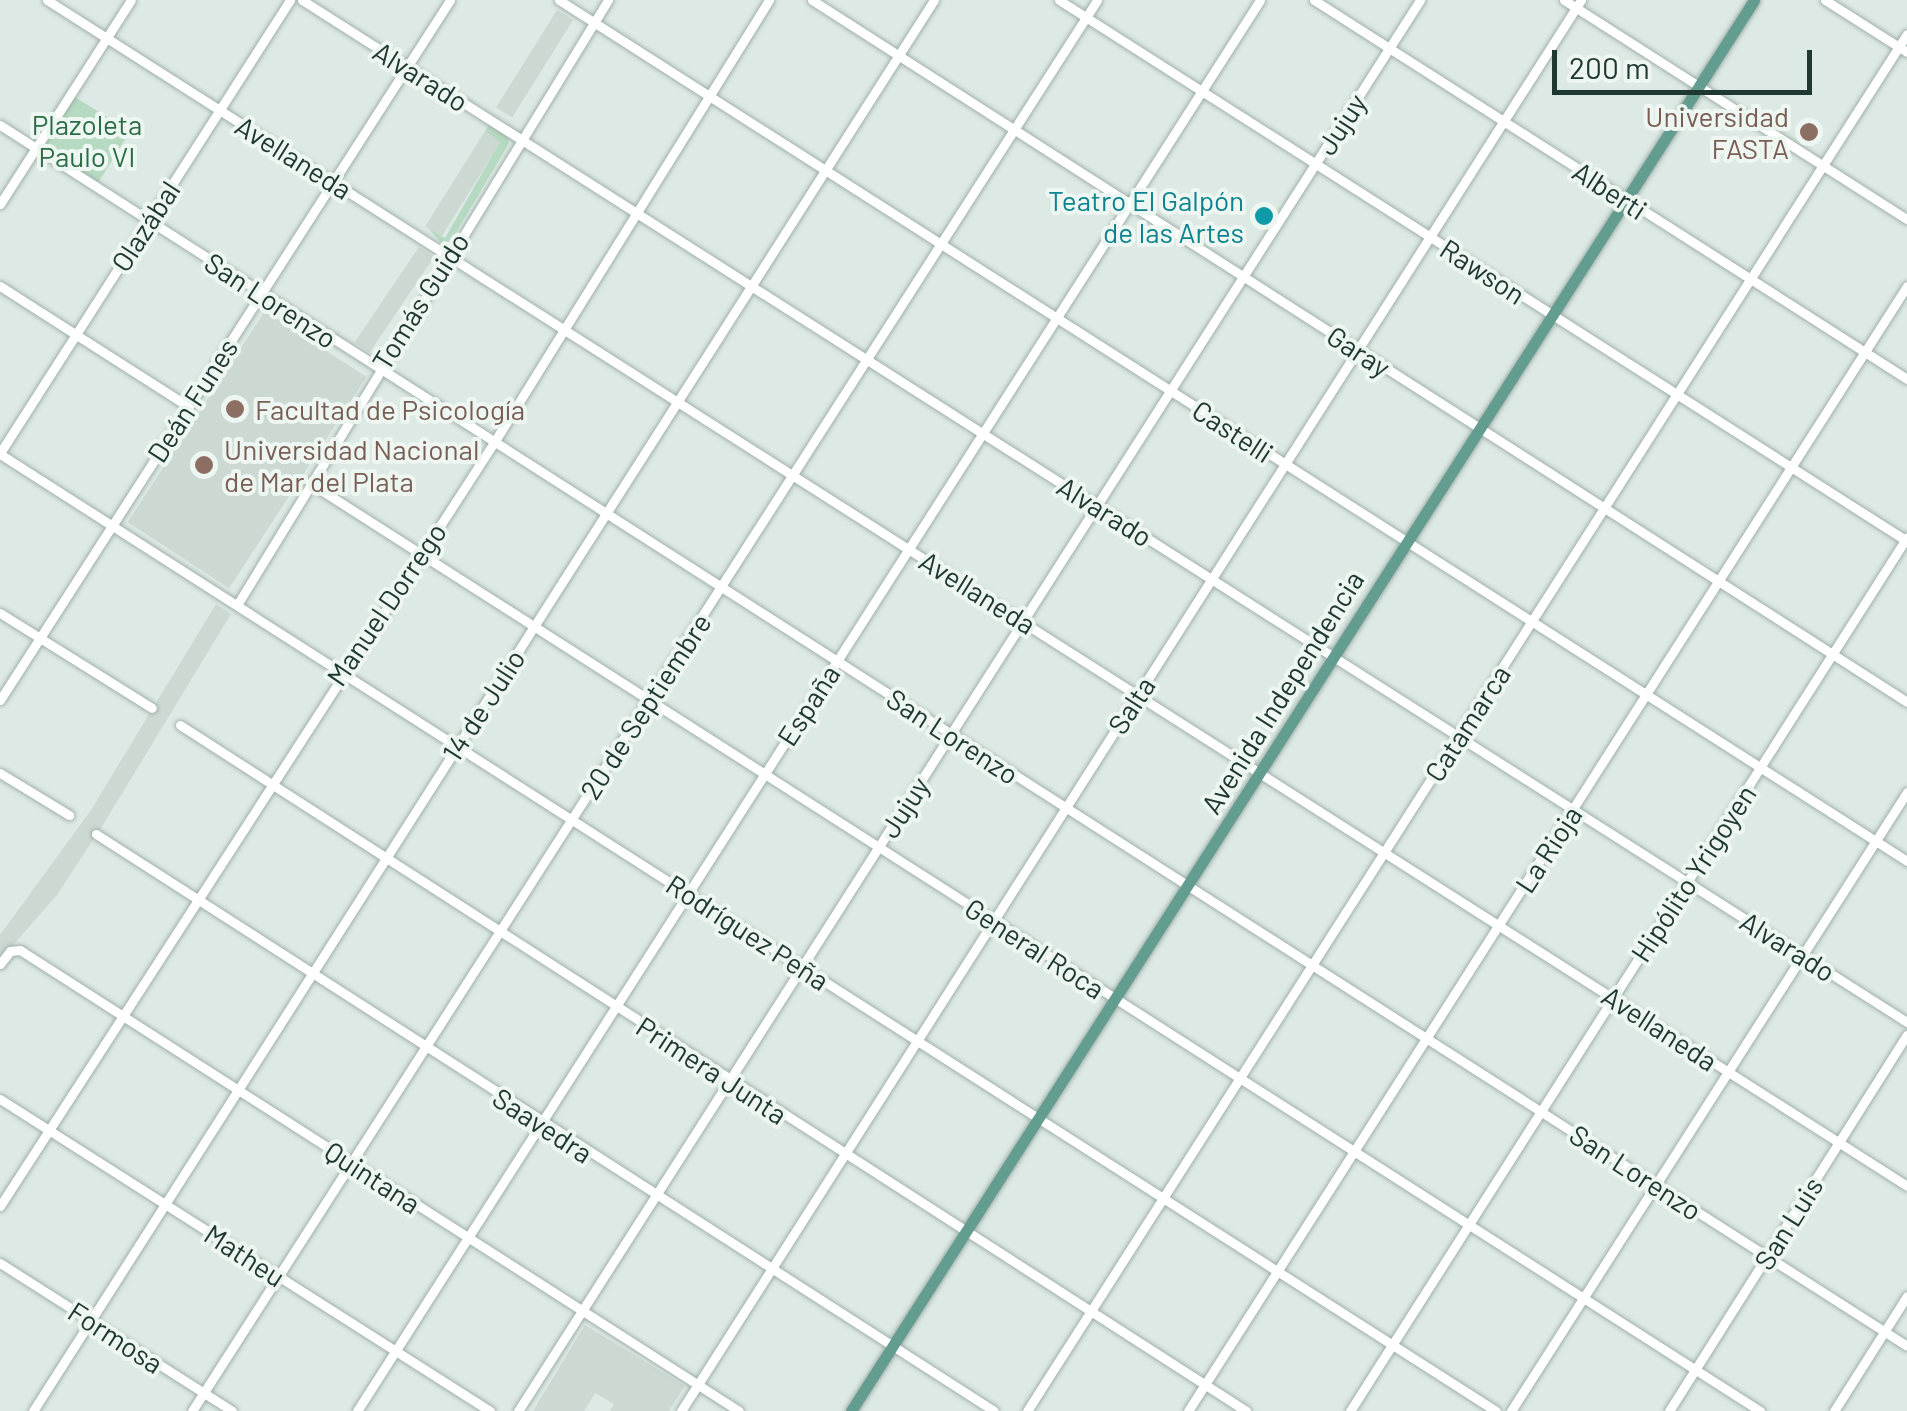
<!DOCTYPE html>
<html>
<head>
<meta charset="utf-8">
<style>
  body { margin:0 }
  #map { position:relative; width:1907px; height:1411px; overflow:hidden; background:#dde9e4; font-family:Barlow,sans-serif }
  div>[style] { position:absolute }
  .built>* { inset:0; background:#ccd9d3; transform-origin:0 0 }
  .green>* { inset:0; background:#b6dac1; transform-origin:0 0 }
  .roads { filter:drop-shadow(0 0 2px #a1b0ab) drop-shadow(0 0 2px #a1b0ab) }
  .minor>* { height:9px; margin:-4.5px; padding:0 4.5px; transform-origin:4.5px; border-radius:4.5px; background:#fff }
  .major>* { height:11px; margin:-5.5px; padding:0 5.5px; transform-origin:5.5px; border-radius:5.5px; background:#639d90 }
  .dots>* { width:28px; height:28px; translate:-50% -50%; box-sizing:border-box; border:5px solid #eef6f2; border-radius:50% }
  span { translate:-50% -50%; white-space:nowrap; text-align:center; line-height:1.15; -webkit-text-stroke:8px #eef6f2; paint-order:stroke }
  .street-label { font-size:28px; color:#203832 }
  .education-label { font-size:28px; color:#785e54 }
  .right { translate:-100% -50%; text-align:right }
  .left { translate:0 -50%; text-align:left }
  .park-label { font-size:28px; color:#2b6d46 }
  .culture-label { font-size:28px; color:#0d838f }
  .scale { position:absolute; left:1552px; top:50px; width:260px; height:45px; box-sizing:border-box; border:5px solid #203832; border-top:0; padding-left:12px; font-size:30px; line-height:35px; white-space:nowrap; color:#203832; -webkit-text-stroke:8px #eef6f2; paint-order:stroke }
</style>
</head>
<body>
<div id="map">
  <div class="built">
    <i style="left:557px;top:10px;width:19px;height:115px;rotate:32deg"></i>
    <i style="left:485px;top:131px;width:19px;height:113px;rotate:32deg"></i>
    <i style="left:419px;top:247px;width:18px;height:115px;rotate:34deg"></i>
    <i style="left:265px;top:311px;width:121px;height:252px;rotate:33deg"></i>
    <i style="clip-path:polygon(216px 604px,231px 614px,106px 820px,57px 895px,0 960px,0 935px,91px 810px)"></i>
    <i style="clip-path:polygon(585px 1325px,685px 1386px,669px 1411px,610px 1411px,614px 1404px,595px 1393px,584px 1411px,533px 1411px)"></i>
  </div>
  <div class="green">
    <i style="left:75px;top:97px;width:65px;height:60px;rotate:32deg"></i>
    <i style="clip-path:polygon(489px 125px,509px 137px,508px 145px,451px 241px,441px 243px,429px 229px,445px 238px,500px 142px,485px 131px)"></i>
  </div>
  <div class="roads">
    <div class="minor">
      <i style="left:47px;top:0;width:2206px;rotate:32.52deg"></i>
      <i style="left:302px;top:0;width:1903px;rotate:32.49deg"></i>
      <i style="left:559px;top:0;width:1600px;rotate:32.57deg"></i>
      <i style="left:812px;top:0;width:1301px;rotate:32.66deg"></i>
      <i style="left:1059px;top:0;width:1006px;rotate:32.54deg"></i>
      <i style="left:1314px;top:0;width:704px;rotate:32.58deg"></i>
      <i style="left:1564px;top:0;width:407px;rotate:32.6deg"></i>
      <i style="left:1825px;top:0;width:97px;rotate:32.4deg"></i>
      <i style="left:0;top:125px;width:2264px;rotate:32.63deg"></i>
      <i style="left:0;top:204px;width:242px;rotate:-57.3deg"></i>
      <i style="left:0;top:286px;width:223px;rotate:32.6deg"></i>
      <i style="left:0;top:453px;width:538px;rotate:-57.37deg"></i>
      <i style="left:0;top:454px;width:1776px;rotate:32.61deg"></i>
      <i style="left:310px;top:483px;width:1722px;rotate:32.62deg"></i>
      <i style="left:237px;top:605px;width:710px;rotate:-58.48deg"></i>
      <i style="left:0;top:613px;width:179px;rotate:32deg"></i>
      <i style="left:0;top:700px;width:832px;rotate:-57.26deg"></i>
      <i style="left:180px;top:725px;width:1268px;rotate:32.76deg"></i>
      <i style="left:0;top:773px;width:81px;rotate:31.3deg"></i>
      <i style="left:96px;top:834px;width:1067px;rotate:32.72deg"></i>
      <i style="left:0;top:964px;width:16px;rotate:-52deg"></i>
      <i style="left:10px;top:951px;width:10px;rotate:-6deg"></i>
      <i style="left:20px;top:950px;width:854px;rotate:32.67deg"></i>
      <i style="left:0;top:1099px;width:581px;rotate:32.49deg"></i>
      <i style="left:0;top:1206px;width:908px;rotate:-57.1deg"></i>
      <i style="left:493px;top:444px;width:523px;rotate:-58.13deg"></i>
      <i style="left:0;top:1263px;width:275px;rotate:32.5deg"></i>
      <i style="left:33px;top:1411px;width:1674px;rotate:-57.44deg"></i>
      <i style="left:192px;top:1411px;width:1676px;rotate:-57.32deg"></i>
      <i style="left:357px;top:1411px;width:1675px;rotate:-57.38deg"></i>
      <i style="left:518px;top:1411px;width:1675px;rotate:-57.41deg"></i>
      <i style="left:681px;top:1411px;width:1674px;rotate:-57.47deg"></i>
      <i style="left:1027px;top:1411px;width:1634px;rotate:-57.42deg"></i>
      <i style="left:1188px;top:1411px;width:1335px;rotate:-57.42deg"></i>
      <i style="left:1350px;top:1411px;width:1036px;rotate:-57.49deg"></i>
      <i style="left:1511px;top:1411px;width:735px;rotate:-57.39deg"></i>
      <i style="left:1669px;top:1411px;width:445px;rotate:-57.7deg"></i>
      <i style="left:1834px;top:1411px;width:136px;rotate:-57.6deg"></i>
    </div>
    <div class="major">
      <i style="left:851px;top:1411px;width:1675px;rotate:-57.38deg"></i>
    </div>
  </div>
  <div class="dots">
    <i style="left:1809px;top:132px;background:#8d6e63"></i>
    <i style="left:1264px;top:216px;background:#0f9aa8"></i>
    <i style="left:235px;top:409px;background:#8d6e63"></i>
    <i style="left:204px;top:465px;background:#8d6e63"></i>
  </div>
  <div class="street-label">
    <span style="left:421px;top:76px;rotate:32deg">Alvarado</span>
    <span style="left:1341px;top:124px;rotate:-57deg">Jujuy</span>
    <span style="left:294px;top:157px;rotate:32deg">Avellaneda</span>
    <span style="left:1610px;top:190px;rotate:33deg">Alberti</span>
    <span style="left:145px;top:226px;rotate:-57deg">Olazábal</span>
    <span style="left:1483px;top:271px;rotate:33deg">Rawson</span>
    <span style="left:271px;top:300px;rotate:33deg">San Lorenzo</span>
    <span style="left:420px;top:301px;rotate:-58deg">Tomás Guido</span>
    <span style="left:1359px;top:351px;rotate:33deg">Garay</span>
    <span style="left:192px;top:400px;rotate:-57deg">Deán Funes</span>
    <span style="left:1233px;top:431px;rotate:33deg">Castelli</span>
    <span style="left:1105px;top:511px;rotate:32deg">Alvarado</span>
    <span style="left:978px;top:592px;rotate:32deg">Avellaneda</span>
    <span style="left:386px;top:604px;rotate:-56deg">Manuel Dorrego</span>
    <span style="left:1282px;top:692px;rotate:-58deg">Avenida Independencia</span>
    <span style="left:483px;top:705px;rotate:-57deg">14 de Julio</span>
    <span style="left:808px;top:705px;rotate:-57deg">España</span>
    <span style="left:1131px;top:705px;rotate:-57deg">Salta</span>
    <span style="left:645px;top:706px;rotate:-57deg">20 de Septiembre</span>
    <span style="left:1467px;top:723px;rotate:-57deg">Catamarca</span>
    <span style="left:953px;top:736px;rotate:33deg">San Lorenzo</span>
    <span style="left:904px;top:807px;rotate:-57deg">Jujuy</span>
    <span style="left:1548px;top:849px;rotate:-57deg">La Rioja</span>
    <span style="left:1693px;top:873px;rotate:-57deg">Hipólito Yrigoyen</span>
    <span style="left:748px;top:932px;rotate:33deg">Rodríguez Peña</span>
    <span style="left:1788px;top:946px;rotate:32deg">Alvarado</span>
    <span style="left:1035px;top:948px;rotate:33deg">General Roca</span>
    <span style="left:1660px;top:1028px;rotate:33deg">Avellaneda</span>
    <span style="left:712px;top:1070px;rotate:33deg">Primera Junta</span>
    <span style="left:543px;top:1125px;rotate:33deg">Saavedra</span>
    <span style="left:1636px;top:1172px;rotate:33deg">San Lorenzo</span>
    <span style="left:373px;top:1177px;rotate:33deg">Quintana</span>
    <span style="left:1788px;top:1223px;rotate:-58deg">San Luis</span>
    <span style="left:245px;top:1255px;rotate:33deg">Matheu</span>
    <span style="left:116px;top:1337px;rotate:33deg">Formosa</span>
  </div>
  <div class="education-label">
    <span class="right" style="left:1789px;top:132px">Universidad<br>FASTA</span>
    <span class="left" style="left:255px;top:409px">Facultad de Psicología</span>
    <span class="left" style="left:224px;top:465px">Universidad Nacional<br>de Mar del Plata</span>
  </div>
  <div class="park-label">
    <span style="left:87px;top:140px">Plazoleta<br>Paulo VI</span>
  </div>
  <div class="culture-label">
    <span class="right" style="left:1244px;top:216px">Teatro El Galpón<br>de las Artes</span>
  </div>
  <div class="scale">200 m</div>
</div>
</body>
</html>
